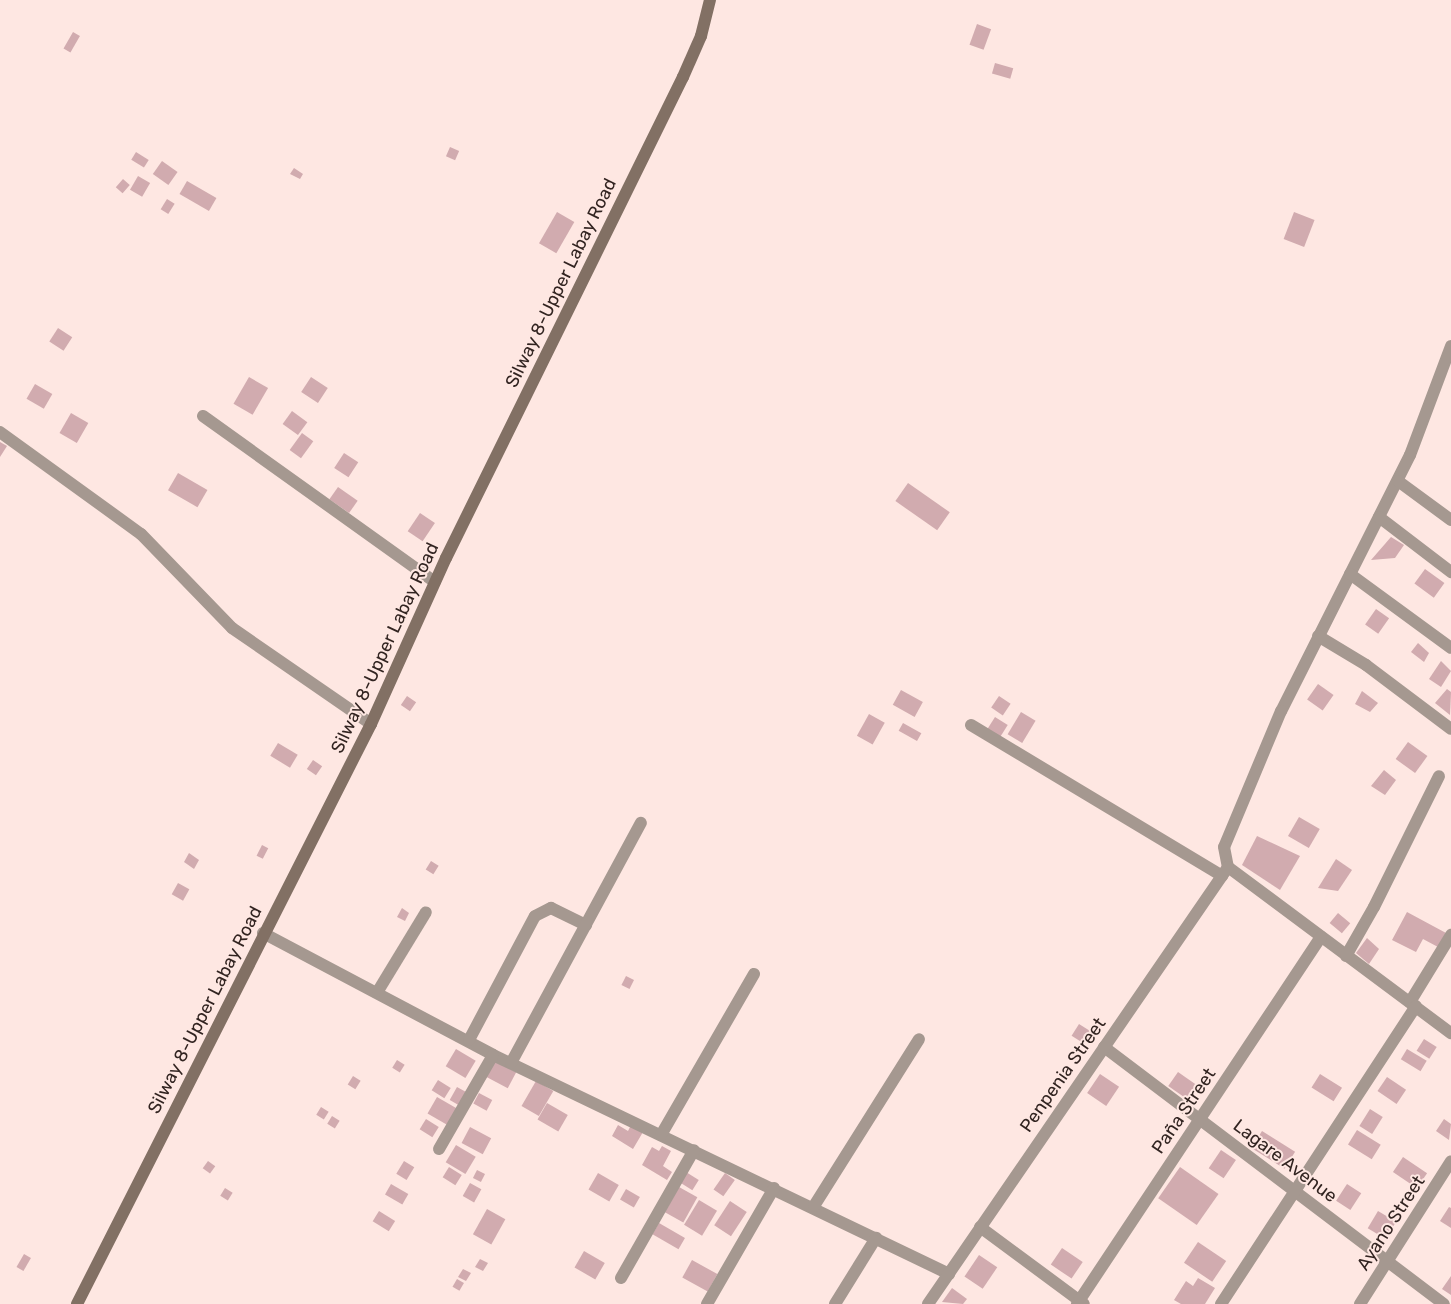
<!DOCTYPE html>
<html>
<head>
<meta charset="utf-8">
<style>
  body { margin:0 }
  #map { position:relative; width:1451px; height:1304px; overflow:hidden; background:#fee7e2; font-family:Rubik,sans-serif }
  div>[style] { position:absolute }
  .building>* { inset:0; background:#d1abaf; transform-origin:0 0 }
  .street>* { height:12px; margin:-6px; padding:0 6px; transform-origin:6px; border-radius:6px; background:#a59890 }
  .secondary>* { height:12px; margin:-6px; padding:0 6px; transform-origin:6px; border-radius:6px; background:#827064 }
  span { translate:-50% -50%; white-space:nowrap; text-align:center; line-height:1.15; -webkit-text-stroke:4px #fee7e2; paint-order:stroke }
  .street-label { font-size:18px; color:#322421 }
</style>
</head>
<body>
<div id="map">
  <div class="building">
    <i style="left:977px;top:24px;width:15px;height:22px;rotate:20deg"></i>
    <i style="left:73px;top:32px;width:8px;height:19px;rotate:30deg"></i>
    <i style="left:995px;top:63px;width:19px;height:11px;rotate:16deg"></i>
    <i style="left:450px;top:147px;width:10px;height:10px;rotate:24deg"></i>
    <i style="left:136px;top:152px;width:15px;height:9px;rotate:32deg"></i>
    <i style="left:162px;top:161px;width:19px;height:16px;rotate:35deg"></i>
    <i style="clip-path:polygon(294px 168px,303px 174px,300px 179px,290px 174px)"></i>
    <i style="left:138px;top:176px;width:14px;height:16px;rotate:30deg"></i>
    <i style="left:123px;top:179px;width:9px;height:11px;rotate:41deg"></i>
    <i style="left:187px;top:181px;width:34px;height:15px;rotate:30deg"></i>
    <i style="left:167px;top:199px;width:9px;height:12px;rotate:32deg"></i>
    <i style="left:557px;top:212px;width:20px;height:36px;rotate:30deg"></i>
    <i style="left:1294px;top:212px;width:22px;height:29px;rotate:21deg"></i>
    <i style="left:58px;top:328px;width:17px;height:16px;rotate:33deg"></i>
    <i style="left:249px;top:377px;width:22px;height:31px;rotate:30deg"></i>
    <i style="left:311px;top:377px;width:20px;height:18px;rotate:33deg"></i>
    <i style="left:35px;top:384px;width:20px;height:17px;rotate:30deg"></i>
    <i style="left:292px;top:411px;width:19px;height:16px;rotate:36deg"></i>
    <i style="left:71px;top:413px;width:20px;height:23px;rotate:30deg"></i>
    <i style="left:302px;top:433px;width:14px;height:21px;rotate:36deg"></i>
    <i style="clip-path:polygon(0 442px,7px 446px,0 457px)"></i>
    <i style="left:344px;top:453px;width:17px;height:18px;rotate:33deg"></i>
    <i style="left:178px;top:473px;width:34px;height:20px;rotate:30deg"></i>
    <i style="left:908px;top:483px;width:51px;height:22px;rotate:35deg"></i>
    <i style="left:338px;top:487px;width:24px;height:15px;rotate:35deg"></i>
    <i style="left:420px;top:513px;width:18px;height:22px;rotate:34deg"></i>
    <i style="clip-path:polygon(1391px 537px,1404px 545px,1395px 558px,1371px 560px)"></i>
    <i style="left:1425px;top:569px;width:24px;height:18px;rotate:36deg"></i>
    <i style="left:1376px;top:609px;width:16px;height:19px;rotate:35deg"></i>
    <i style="clip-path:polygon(1418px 643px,1429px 653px,1424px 662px,1411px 652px)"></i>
    <i style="clip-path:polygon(1441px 661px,1451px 671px,1441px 687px,1429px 679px)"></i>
    <i style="left:1318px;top:684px;width:19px;height:19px;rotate:35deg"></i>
    <i style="clip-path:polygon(1447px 689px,1451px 692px,1450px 715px,1435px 703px)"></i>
    <i style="left:901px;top:690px;width:25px;height:17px;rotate:29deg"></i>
    <i style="clip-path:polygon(1362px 691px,1378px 703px,1370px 712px,1355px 704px)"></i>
    <i style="left:407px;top:696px;width:11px;height:11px;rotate:34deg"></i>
    <i style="left:999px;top:696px;width:14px;height:14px;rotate:34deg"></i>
    <i style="left:1021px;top:712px;width:17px;height:26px;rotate:31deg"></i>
    <i style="left:869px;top:714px;width:18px;height:25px;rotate:29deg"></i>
    <i style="left:995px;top:717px;width:15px;height:14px;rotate:32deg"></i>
    <i style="left:903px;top:723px;width:21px;height:9px;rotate:29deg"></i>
    <i style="left:1408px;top:742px;width:24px;height:21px;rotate:36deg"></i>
    <i style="left:278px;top:743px;width:23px;height:15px;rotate:31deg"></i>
    <i style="left:313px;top:760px;width:11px;height:11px;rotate:34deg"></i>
    <i style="clip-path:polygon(1384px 770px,1396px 780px,1385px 795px,1371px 786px)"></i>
    <i style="left:1299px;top:817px;width:24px;height:22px;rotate:30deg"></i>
    <i style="clip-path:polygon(1257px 836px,1300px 856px,1280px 890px,1242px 865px)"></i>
    <i style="left:262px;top:845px;width:7px;height:12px;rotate:27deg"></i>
    <i style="clip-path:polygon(189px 853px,199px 860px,194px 869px,184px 862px)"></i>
    <i style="clip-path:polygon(1336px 859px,1352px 870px,1338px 891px,1318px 888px)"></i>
    <i style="left:431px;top:861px;width:9px;height:10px;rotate:32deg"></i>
    <i style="left:178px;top:883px;width:13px;height:13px;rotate:29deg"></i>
    <i style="clip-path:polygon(402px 908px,409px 913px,405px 921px,397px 917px)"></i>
    <i style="clip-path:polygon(1407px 912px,1446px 933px,1438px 947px,1423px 939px,1416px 952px,1392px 940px)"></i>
    <i style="left:1338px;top:913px;width:16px;height:13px;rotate:40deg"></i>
    <i style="clip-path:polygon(1367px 938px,1379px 949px,1369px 964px,1356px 953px)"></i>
    <i style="left:626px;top:976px;width:9px;height:10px;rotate:27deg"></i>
    <i style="left:1079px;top:1024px;width:15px;height:14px;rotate:32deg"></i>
    <i style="left:1424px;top:1039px;width:15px;height:14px;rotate:32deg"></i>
    <i style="left:456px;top:1049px;width:23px;height:20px;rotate:31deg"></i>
    <i style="left:1407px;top:1049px;width:23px;height:12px;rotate:31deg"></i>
    <i style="left:397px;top:1060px;width:9px;height:9px;rotate:32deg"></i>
    <i style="left:495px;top:1061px;width:24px;height:18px;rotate:28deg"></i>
    <i style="left:1178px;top:1072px;width:24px;height:17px;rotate:35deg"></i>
    <i style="left:1100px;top:1074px;width:23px;height:23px;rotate:34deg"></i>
    <i style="left:1320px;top:1074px;width:26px;height:16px;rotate:32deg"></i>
    <i style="left:353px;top:1076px;width:9px;height:10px;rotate:32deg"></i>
    <i style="left:1387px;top:1077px;width:23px;height:17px;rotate:34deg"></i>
    <i style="left:438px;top:1080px;width:15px;height:12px;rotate:32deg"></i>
    <i style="left:536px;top:1081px;width:20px;height:29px;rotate:30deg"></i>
    <i style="left:457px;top:1087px;width:13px;height:15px;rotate:29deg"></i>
    <i style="left:479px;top:1093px;width:15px;height:12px;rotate:28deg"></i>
    <i style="left:437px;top:1097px;width:24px;height:19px;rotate:30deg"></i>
    <i style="left:547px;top:1103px;width:24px;height:19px;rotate:30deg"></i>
    <i style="left:321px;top:1107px;width:9px;height:9px;rotate:32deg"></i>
    <i style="left:1370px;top:1109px;width:15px;height:20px;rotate:32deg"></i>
    <i style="left:332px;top:1116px;width:9px;height:9px;rotate:32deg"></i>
    <i style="left:426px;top:1119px;width:15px;height:12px;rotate:32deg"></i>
    <i style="clip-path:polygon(1444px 1119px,1451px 1124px,1449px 1140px,1436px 1131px)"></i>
    <i style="clip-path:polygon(618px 1125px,628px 1131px,631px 1125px,643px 1132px,633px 1149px,612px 1136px)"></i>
    <i style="left:470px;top:1127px;width:24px;height:18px;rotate:28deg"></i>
    <i style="left:1357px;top:1130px;width:28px;height:17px;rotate:32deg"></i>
    <i style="left:1262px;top:1131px;width:39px;height:20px;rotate:32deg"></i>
    <i style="left:456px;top:1145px;width:23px;height:20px;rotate:31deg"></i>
    <i style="clip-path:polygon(662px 1146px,671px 1151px,663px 1166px,672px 1172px,667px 1180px,642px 1165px,652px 1147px,659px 1151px)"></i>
    <i style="left:1221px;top:1150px;width:18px;height:22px;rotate:34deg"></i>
    <i style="left:1403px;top:1157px;width:29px;height:18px;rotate:34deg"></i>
    <i style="left:208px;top:1161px;width:9px;height:9px;rotate:36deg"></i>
    <i style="left:404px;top:1161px;width:12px;height:15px;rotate:31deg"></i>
    <i style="left:449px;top:1167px;width:15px;height:12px;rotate:32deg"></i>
    <i style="left:1180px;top:1167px;width:47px;height:38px;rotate:35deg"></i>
    <i style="left:477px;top:1170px;width:9px;height:9px;rotate:27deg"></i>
    <i style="left:686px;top:1172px;width:15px;height:12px;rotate:32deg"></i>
    <i style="left:598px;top:1173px;width:24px;height:19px;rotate:30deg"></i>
    <i style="left:725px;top:1173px;width:12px;height:20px;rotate:35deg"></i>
    <i style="left:470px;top:1183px;width:13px;height:15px;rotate:29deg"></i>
    <i style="left:391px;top:1184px;width:20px;height:12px;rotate:30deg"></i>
    <i style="left:1347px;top:1184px;width:17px;height:20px;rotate:33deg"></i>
    <i style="left:679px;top:1187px;width:21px;height:29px;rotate:29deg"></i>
    <i style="left:225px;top:1188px;width:9px;height:9px;rotate:32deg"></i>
    <i style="left:626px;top:1189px;width:16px;height:12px;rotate:30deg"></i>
    <i style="left:699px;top:1200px;width:21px;height:29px;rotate:31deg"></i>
    <i style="left:730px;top:1201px;width:20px;height:29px;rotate:33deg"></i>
    <i style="clip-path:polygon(1449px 1207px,1451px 1208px,1451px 1228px,1440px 1221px)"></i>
    <i style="left:487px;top:1209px;width:21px;height:29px;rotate:29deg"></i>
    <i style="left:379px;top:1211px;width:19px;height:12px;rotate:32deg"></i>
    <i style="left:1378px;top:1211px;width:21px;height:20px;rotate:31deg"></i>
    <i style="left:659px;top:1223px;width:30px;height:13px;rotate:30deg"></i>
    <i style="left:1198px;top:1242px;width:34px;height:25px;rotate:34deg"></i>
    <i style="left:1062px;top:1248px;width:25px;height:20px;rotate:34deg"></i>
    <i style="left:584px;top:1251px;width:24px;height:19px;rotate:30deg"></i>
    <i style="left:24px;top:1254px;width:8px;height:15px;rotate:30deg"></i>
    <i style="left:979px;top:1255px;width:22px;height:26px;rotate:34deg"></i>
    <i style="clip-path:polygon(480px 1259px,488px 1263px,483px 1271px,475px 1267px)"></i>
    <i style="left:692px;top:1260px;width:29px;height:20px;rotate:29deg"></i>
    <i style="clip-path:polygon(463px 1269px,471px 1273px,466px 1281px,458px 1277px)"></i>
    <i style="clip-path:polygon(1451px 1276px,1451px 1295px,1442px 1289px)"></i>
    <i style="clip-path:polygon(1198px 1278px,1215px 1288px,1205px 1304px,1181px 1304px,1174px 1300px,1186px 1281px,1193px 1286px)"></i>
    <i style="left:457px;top:1279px;width:8px;height:9px;rotate:30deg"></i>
    <i style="clip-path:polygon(952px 1288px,967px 1299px,963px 1304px,942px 1302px)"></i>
  </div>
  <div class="street">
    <i style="left:1451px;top:346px;width:116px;rotate:110.6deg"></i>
    <i style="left:1410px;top:455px;width:287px;rotate:116.7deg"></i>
    <i style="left:1281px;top:711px;width:147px;rotate:112.7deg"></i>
    <i style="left:1224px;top:847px;width:20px;rotate:79deg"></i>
    <i style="left:1228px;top:867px;width:278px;rotate:36.7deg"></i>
    <i style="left:203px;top:416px;width:285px;rotate:35.6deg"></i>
    <i style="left:0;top:432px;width:174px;rotate:35.9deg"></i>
    <i style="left:141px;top:534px;width:131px;rotate:45.9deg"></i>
    <i style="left:232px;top:628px;width:169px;rotate:34.6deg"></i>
    <i style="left:1398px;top:481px;width:66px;rotate:36.3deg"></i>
    <i style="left:1379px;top:517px;width:91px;rotate:37.4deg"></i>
    <i style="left:1350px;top:574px;width:125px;rotate:36.2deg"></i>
    <i style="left:1318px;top:636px;width:56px;rotate:31.1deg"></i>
    <i style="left:1366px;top:665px;width:106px;rotate:37deg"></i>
    <i style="left:971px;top:725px;width:293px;rotate:31deg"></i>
    <i style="left:263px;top:933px;width:260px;rotate:27.9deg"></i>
    <i style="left:493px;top:1055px;width:506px;rotate:25.65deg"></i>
    <i style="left:1346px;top:956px;width:56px;rotate:-60.3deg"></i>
    <i style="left:1374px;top:907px;width:146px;rotate:-63.6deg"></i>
    <i style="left:378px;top:991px;width:92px;rotate:-58.7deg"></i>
    <i style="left:1410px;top:1002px;width:79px;rotate:-58.5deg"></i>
    <i style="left:469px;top:1040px;width:140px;rotate:-62deg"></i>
    <i style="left:535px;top:916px;width:18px;rotate:-27deg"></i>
    <i style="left:551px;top:908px;width:39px;rotate:26deg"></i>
    <i style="left:1104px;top:1047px;width:426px;rotate:37.1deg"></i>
    <i style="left:511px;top:1063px;width:273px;rotate:-61.6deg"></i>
    <i style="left:661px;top:1135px;width:186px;rotate:-60deg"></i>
    <i style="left:439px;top:1149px;width:108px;rotate:-60.1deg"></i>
    <i style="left:814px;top:1206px;width:197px;rotate:-57.8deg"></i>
    <i style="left:980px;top:1227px;width:129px;rotate:36.5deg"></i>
    <i style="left:621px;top:1278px;width:147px;rotate:-60.3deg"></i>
    <i style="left:707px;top:1304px;width:134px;rotate:-60deg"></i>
    <i style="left:835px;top:1304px;width:78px;rotate:-58.2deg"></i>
    <i style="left:928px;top:1304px;width:530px;rotate:-55.53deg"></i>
    <i style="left:1077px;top:1304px;width:441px;rotate:-56.4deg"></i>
    <i style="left:1221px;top:1304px;width:356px;rotate:-56.8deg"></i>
    <i style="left:1360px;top:1304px;width:169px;rotate:-57.5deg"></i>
  </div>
  <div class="secondary">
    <i style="left:77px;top:1304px;width:650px;rotate:-63.12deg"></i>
    <i style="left:371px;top:724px;width:182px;rotate:-65.7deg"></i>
    <i style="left:446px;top:558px;width:536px;rotate:-63.77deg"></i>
    <i style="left:683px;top:77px;width:45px;rotate:-66.3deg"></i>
    <i style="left:701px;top:36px;width:37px;rotate:-76deg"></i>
  </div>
  <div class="street-label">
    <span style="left:561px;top:283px;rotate:-64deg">Silway 8-Upper Labay Road</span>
    <span style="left:385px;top:648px;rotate:-65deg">Silway 8-Upper Labay Road</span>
    <span style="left:205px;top:1010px;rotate:-63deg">Silway 8-Upper Labay Road</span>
    <span style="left:1063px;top:1075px;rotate:-55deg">Penpenia Street</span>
    <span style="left:1184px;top:1111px;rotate:-56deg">Paña Street</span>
    <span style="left:1285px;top:1161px;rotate:37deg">Lagare Avenue</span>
    <span style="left:1391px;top:1223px;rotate:-57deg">Ayano Street</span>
  </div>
</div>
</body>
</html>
